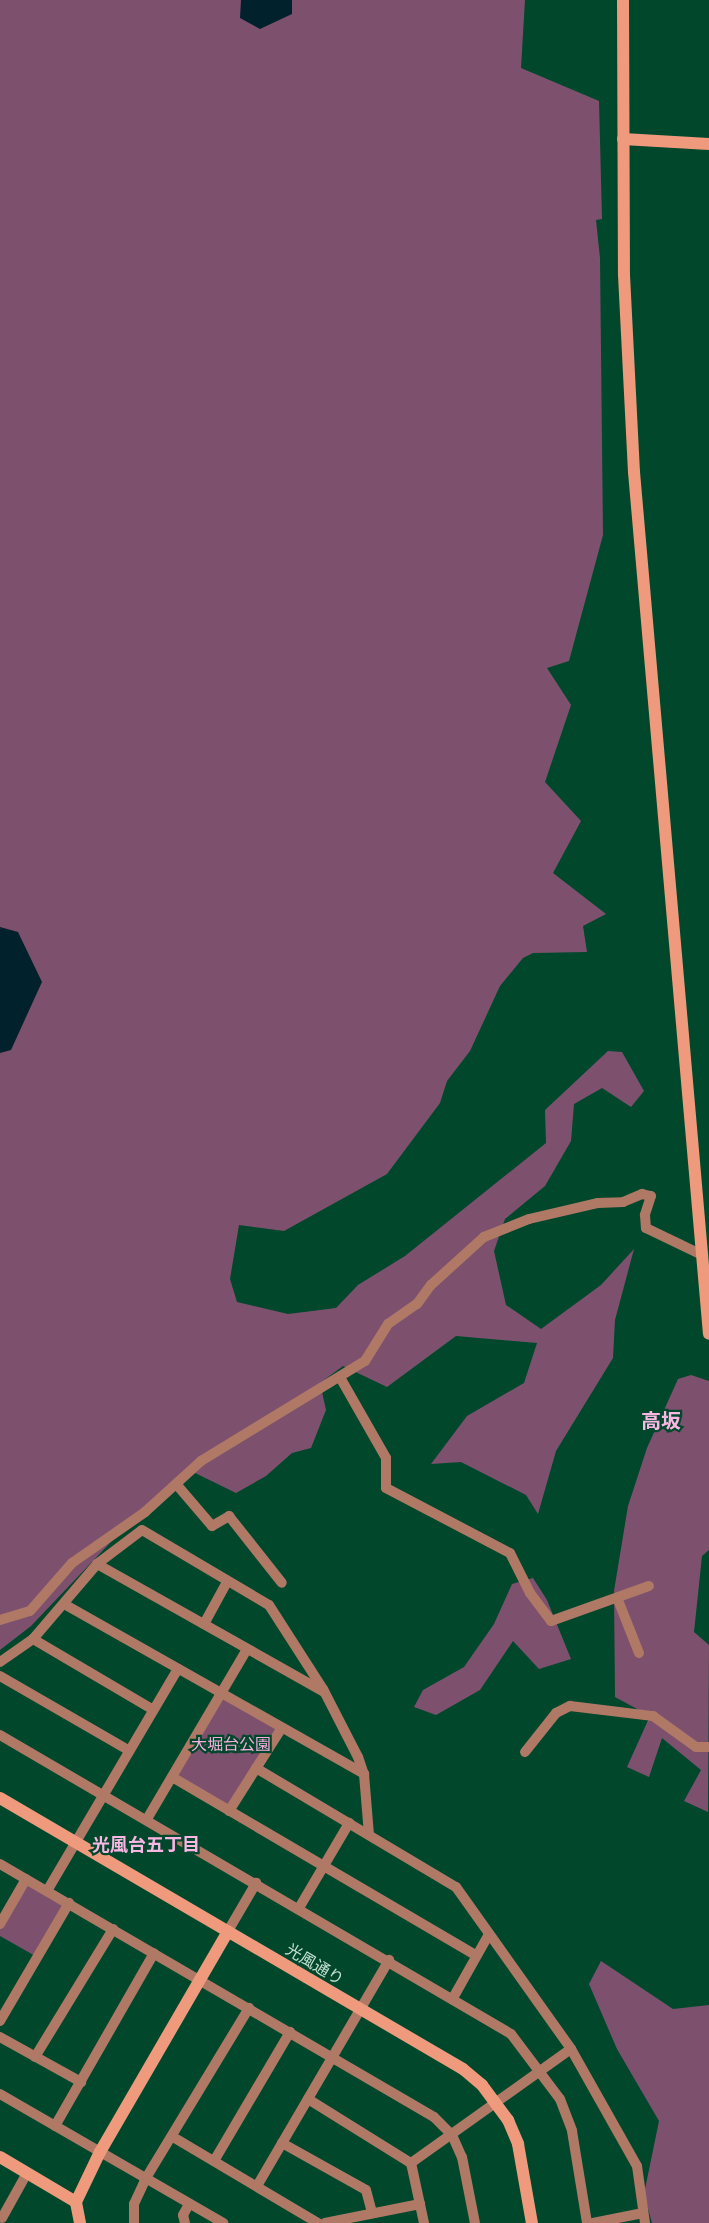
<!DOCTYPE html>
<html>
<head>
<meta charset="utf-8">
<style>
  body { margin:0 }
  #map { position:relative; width:709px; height:2223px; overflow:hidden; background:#01472c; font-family:Barlow,"Noto Sans JP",sans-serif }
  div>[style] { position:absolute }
  .green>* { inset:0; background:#7d516e; transform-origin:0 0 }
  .water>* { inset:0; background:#01222c }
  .street>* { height:10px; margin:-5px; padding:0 5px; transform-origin:5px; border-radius:5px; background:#af7966 }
  .secondary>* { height:12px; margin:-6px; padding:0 6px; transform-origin:6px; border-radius:6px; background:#ef9a7c }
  span { translate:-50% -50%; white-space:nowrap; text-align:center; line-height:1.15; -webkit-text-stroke:4.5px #01472c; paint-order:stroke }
  .park-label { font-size:16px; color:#f8adde }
  .street-label { font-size:16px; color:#c4e2d0 }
  .neighbourhood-label { font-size:18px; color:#fcb6e4; font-weight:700 }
  .quarter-label { font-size:20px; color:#fcb6e4; font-weight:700 }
</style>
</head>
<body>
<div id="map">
  <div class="green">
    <i style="clip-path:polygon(0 0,525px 0,521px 68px,599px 101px,602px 219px,596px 220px,600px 258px,603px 535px,569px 661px,547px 668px,571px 705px,545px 782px,581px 821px,553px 873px,606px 914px,583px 926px,587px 952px,533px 953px,523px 958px,500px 986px,470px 1051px,447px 1081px,440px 1103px,387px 1174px,284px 1231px,239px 1225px,230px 1279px,237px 1302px,288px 1314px,336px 1308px,358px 1285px,405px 1256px,546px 1143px,545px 1110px,608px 1051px,622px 1052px,644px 1091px,631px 1107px,602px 1088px,574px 1104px,571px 1141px,545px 1186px,505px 1219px,494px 1251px,506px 1305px,541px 1329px,601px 1285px,634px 1249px,615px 1320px,613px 1358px,556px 1451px,538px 1514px,526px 1495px,461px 1462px,431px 1464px,467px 1416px,524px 1383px,537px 1343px,456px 1336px,387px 1387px,343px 1366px,320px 1383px,326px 1410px,311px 1448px,292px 1453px,266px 1476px,236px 1493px,189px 1470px,147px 1504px,31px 1626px,0 1650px)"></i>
    <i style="clip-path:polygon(691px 1375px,709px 1381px,709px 1550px,702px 1556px,694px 1632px,709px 1645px,708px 1812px,684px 1801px,701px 1770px,662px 1738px,649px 1777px,627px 1767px,650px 1716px,615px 1697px,614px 1591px,628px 1506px,647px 1448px,678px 1379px)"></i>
    <i style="clip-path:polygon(533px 1578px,547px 1600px,571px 1659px,539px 1669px,513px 1641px,480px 1690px,436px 1715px,414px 1707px,423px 1690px,464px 1667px,494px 1624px,512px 1584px)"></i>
    <i style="left:221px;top:1693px;width:70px;height:97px;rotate:31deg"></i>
    <i style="clip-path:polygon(26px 1879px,69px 1903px,37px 1957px,0 1936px,0 1924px)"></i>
    <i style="clip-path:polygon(601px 1961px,673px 2009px,709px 2005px,709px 2223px,652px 2223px,644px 2194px,659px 2121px,617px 2049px,589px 1984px)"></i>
  </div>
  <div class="water">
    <i style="clip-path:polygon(241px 0,292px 0,292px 14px,260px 29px,240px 18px)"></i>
    <i style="clip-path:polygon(0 927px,18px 932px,42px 982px,11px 1050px,0 1053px)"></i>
  </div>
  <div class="street">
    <i style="left:341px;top:1379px;width:91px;rotate:60.3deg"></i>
    <i style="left:386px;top:1458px;width:30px;rotate:90deg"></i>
    <i style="left:386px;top:1488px;width:140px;rotate:27.7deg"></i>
    <i style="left:510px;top:1553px;width:45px;rotate:63.4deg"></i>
    <i style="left:530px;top:1593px;width:35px;rotate:53deg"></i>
    <i style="left:551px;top:1621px;width:104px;rotate:-19.7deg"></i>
    <i style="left:177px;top:1485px;width:54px;rotate:49.5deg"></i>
    <i style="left:212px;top:1526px;width:20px;rotate:-30deg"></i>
    <i style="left:229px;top:1516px;width:85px;rotate:51.7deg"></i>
    <i style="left:97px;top:1564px;width:261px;rotate:29.4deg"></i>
    <i style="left:618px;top:1600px;width:57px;rotate:68.4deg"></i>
    <i style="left:64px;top:1604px;width:345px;rotate:29.5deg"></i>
    <i style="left:0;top:1620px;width:31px;rotate:-17deg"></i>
    <i style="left:30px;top:1611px;width:64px;rotate:-48.8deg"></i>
    <i style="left:72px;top:1563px;width:89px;rotate:-34.9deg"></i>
    <i style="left:145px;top:1512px;width:76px;rotate:-42.3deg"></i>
    <i style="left:201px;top:1461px;width:192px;rotate:-31.4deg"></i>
    <i style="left:365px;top:1361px;width:44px;rotate:-58.1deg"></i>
    <i style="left:388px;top:1324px;width:35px;rotate:-35deg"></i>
    <i style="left:417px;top:1304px;width:24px;rotate:-54deg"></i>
    <i style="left:431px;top:1285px;width:72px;rotate:-42.2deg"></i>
    <i style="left:484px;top:1237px;width:48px;rotate:-21.8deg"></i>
    <i style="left:529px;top:1219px;width:71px;rotate:-13.1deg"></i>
    <i style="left:598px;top:1203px;width:25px;rotate:-2deg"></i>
    <i style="left:623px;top:1202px;width:21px;rotate:-23deg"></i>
    <i style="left:642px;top:1194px;width:9px;rotate:13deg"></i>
    <i style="left:651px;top:1196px;width:20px;rotate:108deg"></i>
    <i style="left:645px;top:1215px;width:13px;rotate:86deg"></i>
    <i style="left:646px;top:1228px;width:60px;rotate:25.7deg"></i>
    <i style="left:204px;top:1624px;width:48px;rotate:-61.3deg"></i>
    <i style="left:33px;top:1639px;width:138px;rotate:30.5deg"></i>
    <i style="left:0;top:1662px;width:40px;rotate:-34.9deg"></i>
    <i style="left:33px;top:1639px;width:99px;rotate:-49.5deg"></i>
    <i style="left:97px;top:1564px;width:56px;rotate:-37.1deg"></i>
    <i style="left:142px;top:1530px;width:147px;rotate:30.6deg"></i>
    <i style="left:269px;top:1605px;width:100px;rotate:57.3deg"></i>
    <i style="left:323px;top:1689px;width:76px;rotate:62.8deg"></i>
    <i style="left:358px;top:1757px;width:18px;rotate:71deg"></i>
    <i style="left:364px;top:1774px;width:61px;rotate:85.3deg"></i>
    <i style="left:0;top:1676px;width:148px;rotate:30deg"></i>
    <i style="left:0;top:1735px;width:592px;rotate:30.33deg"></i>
    <i style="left:511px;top:2034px;width:81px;rotate:53deg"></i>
    <i style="left:560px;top:2099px;width:34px;rotate:69deg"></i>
    <i style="left:572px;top:2131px;width:93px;rotate:80.7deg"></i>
    <i style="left:525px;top:1752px;width:50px;rotate:-51.5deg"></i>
    <i style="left:556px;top:1713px;width:16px;rotate:-27deg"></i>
    <i style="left:570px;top:1706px;width:84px;rotate:6.9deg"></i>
    <i style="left:653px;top:1716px;width:53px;rotate:35.8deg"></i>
    <i style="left:696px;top:1747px;width:13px"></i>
    <i style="left:256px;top:1768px;width:233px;rotate:30.8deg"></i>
    <i style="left:456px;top:1887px;width:199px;rotate:54.6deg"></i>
    <i style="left:571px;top:2049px;width:134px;rotate:60.6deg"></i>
    <i style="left:637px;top:2166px;width:58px;rotate:82deg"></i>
    <i style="left:172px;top:1777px;width:352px;rotate:30.4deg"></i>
    <i style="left:229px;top:1811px;width:97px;rotate:-57.6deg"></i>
    <i style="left:147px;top:1819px;width:197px;rotate:-59.5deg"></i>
    <i style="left:0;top:1864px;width:502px;rotate:30.24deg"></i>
    <i style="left:434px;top:2117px;width:25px;rotate:45deg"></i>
    <i style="left:452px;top:2135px;width:24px;rotate:66deg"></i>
    <i style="left:462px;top:2157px;width:67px;rotate:78.9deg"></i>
    <i style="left:47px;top:1891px;width:258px;rotate:-59.5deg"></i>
    <i style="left:299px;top:1908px;width:99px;rotate:-59.5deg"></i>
    <i style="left:0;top:1924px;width:52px;rotate:-60deg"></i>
    <i style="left:228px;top:1931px;width:56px;rotate:-59.7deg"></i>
    <i style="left:453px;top:1998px;width:73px;rotate:-60.6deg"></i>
    <i style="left:0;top:2021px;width:137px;rotate:-59.7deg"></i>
    <i style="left:0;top:2037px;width:93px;rotate:29.1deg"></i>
    <i style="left:35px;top:2057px;width:150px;rotate:-58.6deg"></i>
    <i style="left:0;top:2094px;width:258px;rotate:30deg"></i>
    <i style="left:308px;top:2099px;width:121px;rotate:31.9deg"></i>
    <i style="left:55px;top:2126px;width:199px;rotate:-60.2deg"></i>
    <i style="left:173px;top:2137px;width:169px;rotate:30.7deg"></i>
    <i style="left:282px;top:2143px;width:96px;rotate:29.2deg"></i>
    <i style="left:366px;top:2190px;width:24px;rotate:75deg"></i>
    <i style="left:214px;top:2161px;width:150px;rotate:-59.5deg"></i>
    <i style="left:257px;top:2186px;width:262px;rotate:-59.7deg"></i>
    <i style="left:2px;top:2218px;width:51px;rotate:-60.9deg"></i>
    <i style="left:134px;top:2223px;width:19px;rotate:-90deg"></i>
    <i style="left:134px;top:2204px;width:29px;rotate:-65deg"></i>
    <i style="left:146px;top:2178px;width:199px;rotate:-58.8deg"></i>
    <i style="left:185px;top:2223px;width:8px;rotate:-104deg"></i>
    <i style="left:183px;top:2215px;width:13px;rotate:-61deg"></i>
    <i style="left:325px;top:2223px;width:97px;rotate:-11.3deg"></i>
    <i style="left:424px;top:2223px;width:61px;rotate:-102.2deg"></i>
    <i style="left:411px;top:2163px;width:196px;rotate:-35.5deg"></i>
    <i style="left:593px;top:2223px;width:51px;rotate:-11.3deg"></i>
  </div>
  <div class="secondary">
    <i style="left:623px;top:0;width:275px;rotate:89.8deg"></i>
    <i style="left:624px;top:275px;width:197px;rotate:87.1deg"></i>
    <i style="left:634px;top:472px;width:865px;rotate:85.03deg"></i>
    <i style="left:623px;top:139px;width:86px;rotate:3.3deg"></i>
    <i style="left:0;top:1798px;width:536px;rotate:30.34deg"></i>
    <i style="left:463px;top:2069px;width:25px;rotate:40deg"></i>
    <i style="left:482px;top:2085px;width:44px;rotate:53.4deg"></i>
    <i style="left:508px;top:2120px;width:26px;rotate:67deg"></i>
    <i style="left:518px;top:2144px;width:80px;rotate:80deg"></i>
    <i style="left:0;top:2157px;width:88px;rotate:30.6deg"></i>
    <i style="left:80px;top:2223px;width:21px;rotate:-101deg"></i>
    <i style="left:76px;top:2202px;width:55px;rotate:-64.4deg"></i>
    <i style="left:100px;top:2152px;width:255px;rotate:-59.9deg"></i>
  </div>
  <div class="park-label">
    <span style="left:231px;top:1744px">大堀台公園</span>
  </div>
  <div class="street-label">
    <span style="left:315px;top:1964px;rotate:31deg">光風通り</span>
  </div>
  <div class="neighbourhood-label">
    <span style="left:146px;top:1844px">光風台五丁目</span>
  </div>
  <div class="quarter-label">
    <span style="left:661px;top:1420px">高坂</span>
  </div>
</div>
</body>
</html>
